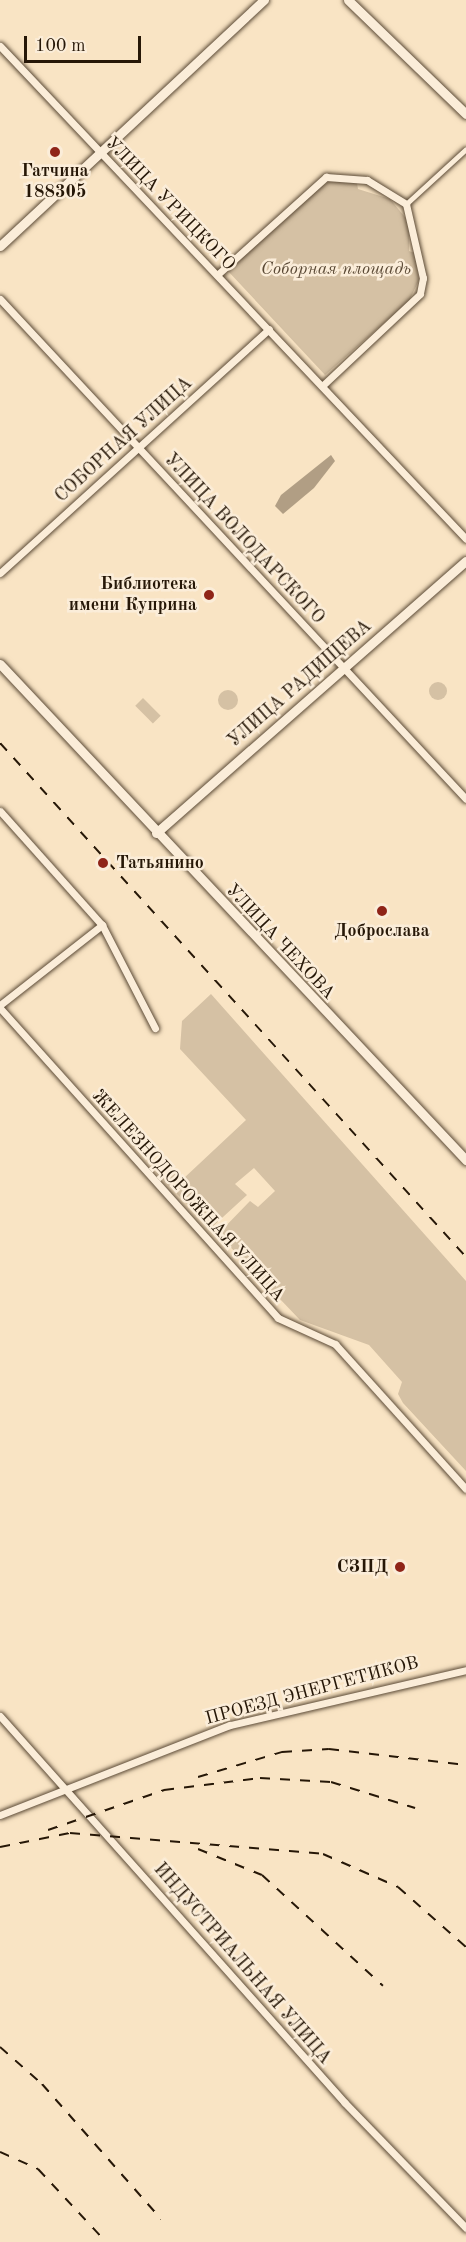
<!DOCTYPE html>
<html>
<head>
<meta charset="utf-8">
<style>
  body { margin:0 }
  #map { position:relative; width:466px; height:2242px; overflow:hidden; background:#f9e4c4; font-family:"Old Standard TT",serif }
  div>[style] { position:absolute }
  .green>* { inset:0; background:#d5c1a4; transform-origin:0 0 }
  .round { border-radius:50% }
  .water>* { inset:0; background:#b19e84 }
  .roads { filter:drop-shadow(0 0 2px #5b4a36) drop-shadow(0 0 2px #5b4a36) }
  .pedestrian>* { height:5px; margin:-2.5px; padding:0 2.5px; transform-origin:2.5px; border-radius:2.5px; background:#fbedd9 }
  .minor>* { height:7px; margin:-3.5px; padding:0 3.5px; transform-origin:3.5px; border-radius:3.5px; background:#fbedd9 }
  .tertiary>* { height:9px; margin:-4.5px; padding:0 4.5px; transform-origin:4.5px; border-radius:4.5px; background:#fbedd9 }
  .rail>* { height:2px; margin-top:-1px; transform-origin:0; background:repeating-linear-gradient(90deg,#261707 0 10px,transparent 0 20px) }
  .dots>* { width:16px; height:16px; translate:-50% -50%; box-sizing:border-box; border:3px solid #fbedd9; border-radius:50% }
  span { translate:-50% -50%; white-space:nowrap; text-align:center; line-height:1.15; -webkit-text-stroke:5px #fbedd9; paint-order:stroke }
  .poi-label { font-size:18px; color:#261707; font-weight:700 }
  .right { translate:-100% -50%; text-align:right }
  .left { translate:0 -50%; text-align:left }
  .street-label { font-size:18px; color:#261707 }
  .park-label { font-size:18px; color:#5b4a36; font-style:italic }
  .scale { position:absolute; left:24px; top:36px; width:117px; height:27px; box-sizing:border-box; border:3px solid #261707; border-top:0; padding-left:8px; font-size:18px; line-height:21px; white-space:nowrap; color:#261707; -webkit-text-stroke:4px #fbedd9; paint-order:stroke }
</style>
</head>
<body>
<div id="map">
  <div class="green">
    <i style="clip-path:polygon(333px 180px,357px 183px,358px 189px,390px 199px,409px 222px,409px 251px,415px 253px,419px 280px,409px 301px,325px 375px,227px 270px,318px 188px)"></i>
    <i class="round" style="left:429px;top:682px;width:18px;height:18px"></i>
    <i class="round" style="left:218px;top:690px;width:20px;height:20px"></i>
    <i style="left:143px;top:698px;width:25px;height:11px;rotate:45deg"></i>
    <i style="clip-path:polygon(211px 994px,466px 1281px,466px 1471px,403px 1403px,398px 1394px,402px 1382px,369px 1345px,300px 1320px,218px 1234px,250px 1201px,258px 1207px,275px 1191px,254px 1168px,235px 1184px,247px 1195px,211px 1228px,157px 1174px,155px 1168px,163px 1158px,183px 1179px,246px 1120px,180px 1049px,182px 1021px)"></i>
  </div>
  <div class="water">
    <i style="clip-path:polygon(331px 455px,335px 461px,314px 488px,283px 514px,275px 506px,281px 495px)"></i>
  </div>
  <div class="roads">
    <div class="pedestrian">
      <i style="left:406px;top:204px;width:81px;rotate:-42.5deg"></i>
    </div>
    <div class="minor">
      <i style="left:0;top:46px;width:678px;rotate:46.61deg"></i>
      <i style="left:217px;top:275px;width:147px;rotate:-42deg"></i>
      <i style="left:326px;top:177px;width:41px;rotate:4.2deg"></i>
      <i style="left:367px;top:180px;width:46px;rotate:31.6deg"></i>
      <i style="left:406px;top:204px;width:76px;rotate:77.1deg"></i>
      <i style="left:423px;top:278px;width:16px;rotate:101deg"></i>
      <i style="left:420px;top:294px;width:134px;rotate:136.8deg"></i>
      <i style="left:0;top:299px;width:683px;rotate:47.02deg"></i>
      <i style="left:0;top:573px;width:363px;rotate:-42.2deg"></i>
      <i style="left:0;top:811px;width:153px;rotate:48.2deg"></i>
      <i style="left:102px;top:925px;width:116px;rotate:62.8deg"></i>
      <i style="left:0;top:1005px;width:130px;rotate:-38.1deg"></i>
      <i style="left:0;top:1008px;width:416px;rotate:48.1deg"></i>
      <i style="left:278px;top:1318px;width:63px;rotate:24.5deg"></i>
      <i style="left:335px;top:1344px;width:195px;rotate:47.9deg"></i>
      <i style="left:0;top:1716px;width:518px;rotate:48.28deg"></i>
      <i style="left:345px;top:2103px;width:174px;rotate:45.9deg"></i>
      <i style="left:0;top:1815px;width:247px;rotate:-21.4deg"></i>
      <i style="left:230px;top:1725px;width:242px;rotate:-13.1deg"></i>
    </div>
    <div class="tertiary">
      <i style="left:348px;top:0;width:164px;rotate:44deg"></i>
      <i style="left:0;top:246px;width:361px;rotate:-43deg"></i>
      <i style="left:0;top:664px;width:681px;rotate:46.79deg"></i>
      <i style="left:156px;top:833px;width:412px;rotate:-41.3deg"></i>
    </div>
  </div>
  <div class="rail">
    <i style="left:0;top:743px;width:694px;rotate:47.8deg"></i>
    <i style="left:198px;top:1777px;width:88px;rotate:-16.6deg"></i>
    <i style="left:282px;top:1752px;width:47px;rotate:-3.7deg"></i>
    <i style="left:329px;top:1749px;width:138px;rotate:6.7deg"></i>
    <i style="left:48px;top:1830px;width:123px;rotate:-19deg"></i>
    <i style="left:164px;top:1790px;width:97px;rotate:-7.1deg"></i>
    <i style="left:260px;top:1778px;width:71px;rotate:3.2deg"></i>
    <i style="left:331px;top:1782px;width:88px;rotate:17.2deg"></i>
    <i style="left:0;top:1847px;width:71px;rotate:-11.3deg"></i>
    <i style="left:70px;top:1833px;width:254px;rotate:4.7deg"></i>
    <i style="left:323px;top:1854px;width:82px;rotate:23.7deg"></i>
    <i style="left:398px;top:1887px;width:91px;rotate:41.4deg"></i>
    <i style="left:198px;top:1849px;width:69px;rotate:22.1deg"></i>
    <i style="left:262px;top:1875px;width:164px;rotate:42.5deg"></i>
    <i style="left:0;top:2047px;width:56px;rotate:41.4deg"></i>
    <i style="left:42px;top:2084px;width:180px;rotate:48.6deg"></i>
    <i style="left:0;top:2152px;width:42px;rotate:24.1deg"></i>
    <i style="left:38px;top:2169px;width:100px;rotate:47deg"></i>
  </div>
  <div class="dots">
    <i style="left:55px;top:152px;background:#8f2418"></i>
    <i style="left:209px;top:595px;background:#8f2418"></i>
    <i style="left:103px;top:863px;background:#8f2418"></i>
    <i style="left:382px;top:911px;background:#8f2418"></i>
    <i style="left:400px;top:1567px;background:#8f2418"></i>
  </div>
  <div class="poi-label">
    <span style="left:55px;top:182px">Гатчина<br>188305</span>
    <span class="right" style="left:197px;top:595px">Библиотека<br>имени Куприна</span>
    <span class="left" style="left:116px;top:863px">Татьянино</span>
    <span style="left:382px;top:931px">Доброслава</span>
    <span class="right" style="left:388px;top:1567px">СЗПД</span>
  </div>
  <div class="street-label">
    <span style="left:170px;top:204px;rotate:46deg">УЛИЦА УРИЦКОГО</span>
    <span style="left:124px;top:440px;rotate:-42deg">СОБОРНАЯ УЛИЦА</span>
    <span style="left:244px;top:539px;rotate:47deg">УЛИЦА ВОЛОДАРСКОГО</span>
    <span style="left:300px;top:684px;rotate:-41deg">УЛИЦА РАДИЩЕВА</span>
    <span style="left:280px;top:942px;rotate:47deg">УЛИЦА ЧЕХОВА</span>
    <span style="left:188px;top:1196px;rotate:48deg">ЖЕЛЕЗНОДОРОЖНАЯ УЛИЦА</span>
    <span style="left:312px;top:1691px;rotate:-15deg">ПРОЕЗД ЭНЕРГЕТИКОВ</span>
    <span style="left:242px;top:1964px;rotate:49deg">ИНДУСТРИАЛЬНАЯ УЛИЦА</span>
  </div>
  <div class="park-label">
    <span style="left:336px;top:269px">Соборная площадь</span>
  </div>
  <div class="scale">100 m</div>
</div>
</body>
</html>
